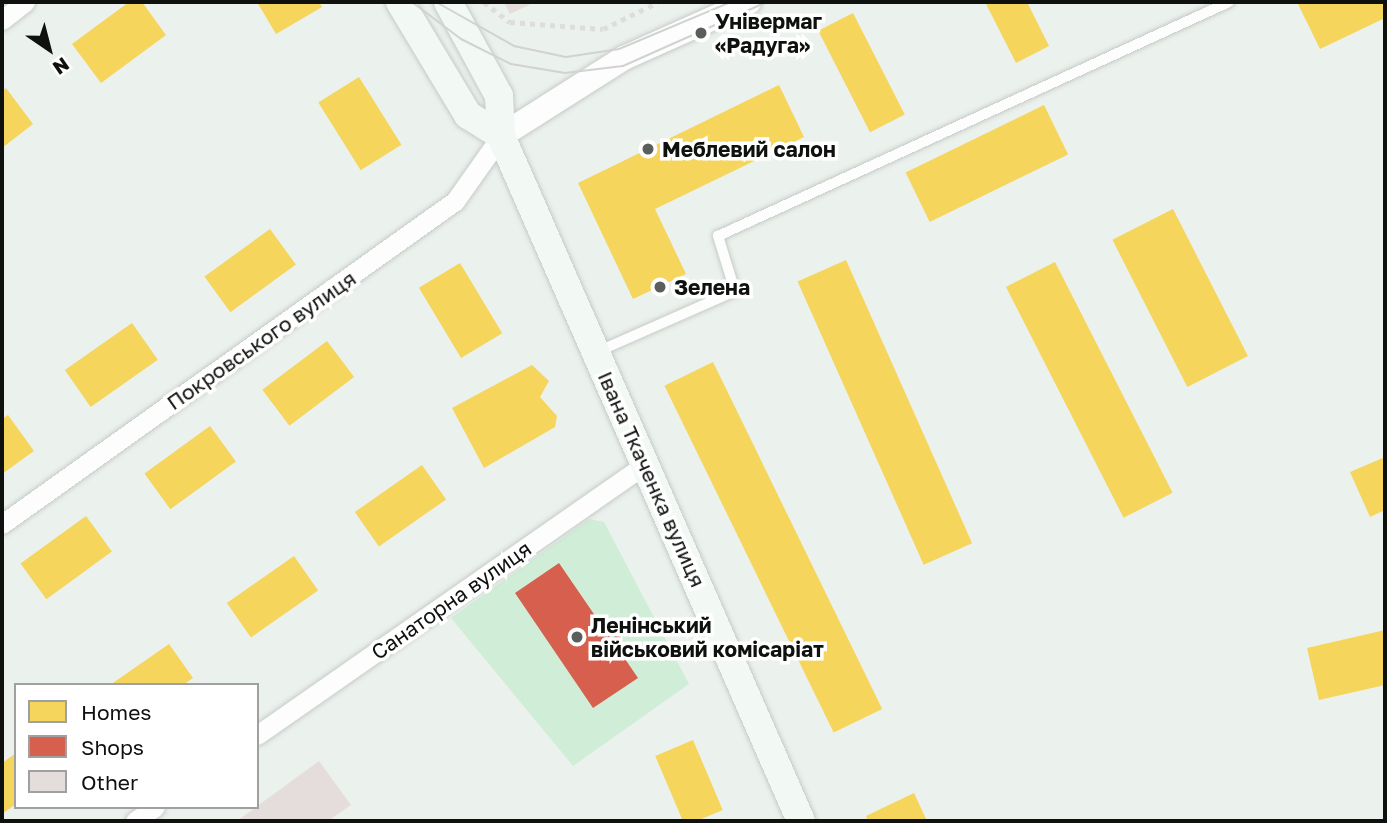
<!DOCTYPE html>
<html>
<head>
<meta charset="utf-8">
<style>
  body { margin:0 }
  #map { position:relative; width:1387px; height:823px; overflow:hidden; background:#ebf1ec; font-family:"Golos Text",sans-serif }
  div>[style] { position:absolute }
  .green>* { inset:0; background:#d0edd7 }
  .homes>* { inset:0; background:#f6d55c; transform-origin:0 0 }
  .shops>* { inset:0; background:#d6604d }
  .building>* { inset:0; background:#e5dcdc }
  .path>* { height:4.5px; margin-top:-2.25px; transform-origin:0; background:repeating-linear-gradient(90deg,#ddd 0 5px,transparent 0 10px) }
  .roads { filter:drop-shadow(0 0 2px #c6cbc7) drop-shadow(0 0 2px #c6cbc7) }
  .service>* { height:10px; margin:-5px; padding:0 5px; transform-origin:5px; border-radius:5px; background:#fcfdfc }
  .minor>* { height:19px; margin:-9.5px; padding:0 9.5px; transform-origin:9.5px; border-radius:9.5px; background:#fcfdfc }
  .tertiary>* { height:24px; margin:-12px; padding:0 12px; transform-origin:12px; border-radius:12px; background:#fcfdfc }
  .secondary>* { height:28px; margin:-14px; padding:0 14px; transform-origin:14px; border-radius:14px; background:#f2f8f4 }
  .tram>* { height:2px; margin:-1px; padding:0 1px; transform-origin:1px; border-radius:1px; background:#d1d2d1 }
  .dots>* { width:19px; height:19px; translate:-50% -50%; box-sizing:border-box; border:4px solid #fff; border-radius:50% }
  span { translate:-50% -50%; white-space:nowrap; text-align:center; line-height:1.15; -webkit-text-stroke:7px #fff; paint-order:stroke }
  .poi-label { font-size:21px; color:#0e110e; font-weight:700 }
  .left { translate:0 -50%; text-align:left }
  .street-label { font-size:21px; color:#0e110e }
  .frame { position:absolute; inset:0; border:4px solid #0e110e; pointer-events:none }
  .legend { position:absolute; left:14px; top:683px; width:245px; height:126px; box-sizing:border-box; background:#fff; border:2px solid #9fa09f; margin:0; padding:9px 12px; list-style:none; font-size:21px; color:#0e110e }
  .legend li { display:flex; align-items:center; gap:14px; height:35px }
  .legend b { width:35px; border:2px solid #9fa09f }
  .north { position:absolute; left:14px; top:14px; width:70px; height:70px; -webkit-text-stroke:5px #fff; paint-order:stroke; rotate:145deg; font-size:19px; font-weight:700; line-height:28px; text-align:center; color:#0e110e }
  .north::after { content:''; display:block; margin:auto; width:24px; height:32px; background:#0e110e; clip-path:polygon(50% 0,100% 100%,50% 72%,0 100%) }
</style>
</head>
<body>
<div id="map">
  <div class="green">
    <i style="clip-path:polygon(589px 519px,604px 522px,689px 684px,573px 766px,451px 618px)"></i>
  </div>
  <div class="homes">
    <i style="clip-path:polygon(129px 2px,142px 2px,166px 35px,101px 83px,72px 44px)"></i>
    <i style="clip-path:polygon(257px 2px,319px 2px,322px 7px,276px 34px)"></i>
    <i style="clip-path:polygon(985px 2px,1027px 2px,1049px 46px,1016px 63px)"></i>
    <i style="clip-path:polygon(1297px 2px,1385px 2px,1385px 18px,1320px 49px)"></i>
    <i style="left:853px;top:13px;width:114px;height:39px;rotate:63deg"></i>
    <i style="left:359px;top:77px;width:80px;height:48px;rotate:58deg"></i>
    <i style="clip-path:polygon(779px 85px,804px 137px,655px 209px,686px 274px,633px 299px,578px 183px)"></i>
    <i style="clip-path:polygon(6px 88px,33px 124px,2px 148px,2px 91px)"></i>
    <i style="left:1044px;top:105px;width:55px;height:154px;rotate:64deg"></i>
    <i style="left:1173px;top:209px;width:165px;height:68px;rotate:63deg"></i>
    <i style="left:270px;top:229px;width:44px;height:81px;rotate:54deg"></i>
    <i style="left:846px;top:260px;width:310px;height:53px;rotate:66deg"></i>
    <i style="left:1055px;top:262px;width:259px;height:55px;rotate:63deg"></i>
    <i style="left:460px;top:263px;width:82px;height:48px;rotate:59deg"></i>
    <i style="left:132px;top:323px;width:45px;height:82px;rotate:55deg"></i>
    <i style="left:327px;top:341px;width:45px;height:81px;rotate:53deg"></i>
    <i style="left:713px;top:362px;width:386px;height:54px;rotate:64deg"></i>
    <i style="clip-path:polygon(532px 365px,549px 381px,540px 397px,557px 416px,555px 427px,484px 468px,452px 408px)"></i>
    <i style="clip-path:polygon(8px 415px,34px 451px,2px 474px,2px 419px)"></i>
    <i style="left:210px;top:426px;width:44px;height:81px;rotate:54deg"></i>
    <i style="clip-path:polygon(1385px 457px,1385px 510px,1370px 517px,1350px 472px)"></i>
    <i style="left:422px;top:465px;width:42px;height:82px;rotate:55deg"></i>
    <i style="left:86px;top:516px;width:44px;height:81px;rotate:54deg"></i>
    <i style="left:294px;top:556px;width:42px;height:82px;rotate:55deg"></i>
    <i style="clip-path:polygon(1385px 630px,1385px 685px,1319px 700px,1307px 648px)"></i>
    <i style="clip-path:polygon(169px 644px,193px 678px,183px 685px,110px 685px)"></i>
    <i style="left:693px;top:740px;width:76px;height:41px;rotate:67deg"></i>
    <i style="clip-path:polygon(16px 753px,16px 804px,2px 814px,2px 763px)"></i>
    <i style="clip-path:polygon(914px 793px,927px 821px,868px 821px,866px 816px)"></i>
  </div>
  <div class="shops">
    <i style="clip-path:polygon(559px 563px,611px 639px,618px 634px,628px 649px,621px 653px,638px 678px,593px 708px,515px 593px)"></i>
  </div>
  <div class="building">
    <i style="clip-path:polygon(504px 2px,535px 2px,510px 14px)"></i>
    <i style="clip-path:polygon(319px 761px,351px 805px,328px 821px,237px 821px)"></i>
  </div>
  <div class="path">
    <i style="left:484px;top:2px;width:33px;rotate:38deg"></i>
    <i style="left:510px;top:22px;width:93px;rotate:4.3deg"></i>
    <i style="left:603px;top:29px;width:61px;rotate:-26.1deg"></i>
  </div>
  <div class="roads">
    <div class="service">
      <i style="left:599px;top:351px;width:149px;rotate:-23.8deg"></i>
      <i style="left:735px;top:291px;width:58px;rotate:-107.2deg"></i>
      <i style="left:718px;top:236px;width:562px;rotate:-24.6deg"></i>
    </div>
    <div class="minor">
      <i style="left:2px;top:20px;width:29px;rotate:-38deg"></i>
      <i style="left:2px;top:524px;width:556px;rotate:-35.49deg"></i>
      <i style="left:455px;top:201px;width:80px;rotate:-54.7deg"></i>
      <i style="left:257px;top:735px;width:473px;rotate:-34.9deg"></i>
      <i style="left:135px;top:821px;width:24px;rotate:-35deg"></i>
    </div>
    <div class="tertiary">
      <i style="left:501px;top:136px;width:146px;rotate:-32.4deg"></i>
      <i style="left:624px;top:58px;width:137px;rotate:-24.1deg"></i>
    </div>
    <div class="secondary">
      <i style="left:400px;top:2px;width:132px;rotate:59deg"></i>
      <i style="left:468px;top:115px;width:39px;rotate:32deg"></i>
      <i style="left:448px;top:2px;width:107px;rotate:61.5deg"></i>
      <i style="left:499px;top:96px;width:40px;rotate:87.1deg"></i>
      <i style="left:501px;top:136px;width:748px;rotate:66.35deg"></i>
    </div>
  </div>
  <div class="tram">
    <i style="left:412px;top:2px;width:61px;rotate:37.1deg"></i>
    <i style="left:461px;top:39px;width:56px;rotate:26.6deg"></i>
    <i style="left:511px;top:64px;width:55px;rotate:9.5deg"></i>
    <i style="left:565px;top:73px;width:58px;rotate:-6.9deg"></i>
    <i style="left:623px;top:66px;width:158px;rotate:-24deg"></i>
    <i style="left:436px;top:2px;width:90px;rotate:29.4deg"></i>
    <i style="left:514px;top:46px;width:53px;rotate:11.9deg"></i>
    <i style="left:566px;top:57px;width:54px;rotate:-8.6deg"></i>
    <i style="left:619px;top:49px;width:121px;rotate:-22.8deg"></i>
  </div>
  <div class="dots">
    <i style="left:701px;top:33px;background:#5b5f5c"></i>
    <i style="left:648px;top:149px;background:#5b5f5c"></i>
    <i style="left:660px;top:287px;background:#5b5f5c"></i>
    <i style="left:577px;top:637px;background:#5b5f5c"></i>
  </div>
  <div class="poi-label">
    <span class="left" style="left:715px;top:33px">Універмаг<br>«Радуга»</span>
    <span class="left" style="left:662px;top:149px">Меблевий салон</span>
    <span class="left" style="left:674px;top:287px">Зелена</span>
    <span class="left" style="left:591px;top:637px">Ленінський<br>військовий комісаріат</span>
  </div>
  <div class="street-label">
    <span style="left:261px;top:340px;rotate:-35deg">Покровського вулиця</span>
    <span style="left:652px;top:479px;rotate:66deg">Івана Ткаченка вулиця</span>
    <span style="left:451px;top:600px;rotate:-35deg">Санаторна вулиця</span>
  </div>
  <div class="frame"></div>
  <ul class="legend">
  <li><b style="height:19px;background:#f6d55c"></b>Homes</li>
  <li><b style="height:19px;background:#d6604d"></b>Shops</li>
  <li><b style="height:19px;background:#e5dcdc"></b>Other</li>
  </ul>
  <div class="north">N</div>
</div>
</body>
</html>
